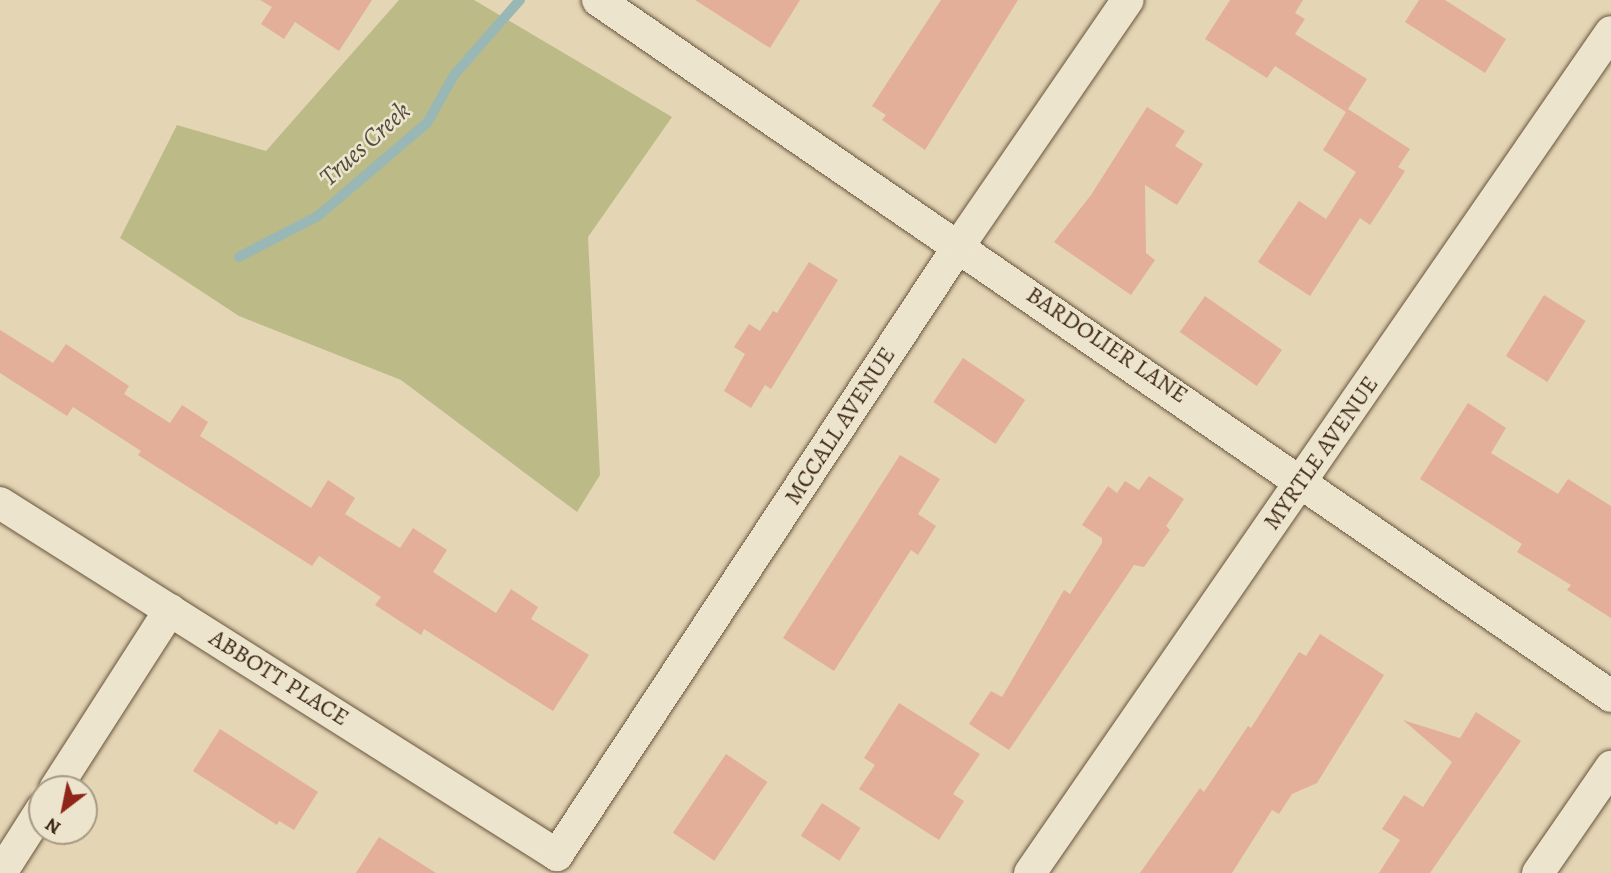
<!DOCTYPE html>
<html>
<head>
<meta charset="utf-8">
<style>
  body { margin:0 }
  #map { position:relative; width:1611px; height:873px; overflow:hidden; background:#e4d5b4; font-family:Alegreya,serif }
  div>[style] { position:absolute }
  .green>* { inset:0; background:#bcbb87 }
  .stream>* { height:10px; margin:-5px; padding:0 5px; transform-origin:5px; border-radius:5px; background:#98b7b5 }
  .building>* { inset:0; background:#e4af98; transform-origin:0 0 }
  .roads { filter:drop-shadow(0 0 2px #68553e) drop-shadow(0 0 2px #68553e) }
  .street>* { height:32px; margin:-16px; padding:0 16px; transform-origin:16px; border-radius:16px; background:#ede4ce }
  span { translate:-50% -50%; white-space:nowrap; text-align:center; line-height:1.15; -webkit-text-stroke:5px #ede4ce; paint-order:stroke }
  .street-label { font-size:24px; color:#3e2a17 }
  .water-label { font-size:26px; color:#544d3e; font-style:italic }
  .north { position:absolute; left:28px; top:775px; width:70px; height:70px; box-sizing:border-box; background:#ede4ce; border:2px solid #a79a85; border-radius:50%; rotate:212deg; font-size:19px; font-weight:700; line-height:28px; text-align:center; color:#3e2a17 }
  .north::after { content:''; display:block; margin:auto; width:24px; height:32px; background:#8f2418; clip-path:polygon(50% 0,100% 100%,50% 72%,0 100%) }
</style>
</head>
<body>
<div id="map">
  <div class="green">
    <i style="clip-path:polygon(399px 0,474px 0,672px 117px,588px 237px,600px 475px,577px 512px,401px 380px,239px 316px,120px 238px,177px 125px,266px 151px)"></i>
  </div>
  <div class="stream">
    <i style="left:239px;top:257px;width:89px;rotate:-27.4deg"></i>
    <i style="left:318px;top:216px;width:143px;rotate:-40.5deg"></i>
    <i style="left:427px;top:123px;width:55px;rotate:-60.6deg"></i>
    <i style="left:454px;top:75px;width:100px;rotate:-48.7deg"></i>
  </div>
  <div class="building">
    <i style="clip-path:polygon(260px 0,372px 0,339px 51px,295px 22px,284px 39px,261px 24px,272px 7px)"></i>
    <i style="clip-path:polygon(695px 0,800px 0,770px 48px)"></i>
    <i style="clip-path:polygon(941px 0,1018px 0,925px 150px,882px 120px,886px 115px,872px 106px)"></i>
    <i style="clip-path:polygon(1230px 0,1303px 0,1295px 13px,1305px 19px,1295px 34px,1367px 79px,1348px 109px,1410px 149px,1398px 167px,1405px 171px,1370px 225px,1360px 218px,1310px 296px,1258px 262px,1299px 201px,1326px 219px,1356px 172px,1323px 150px,1346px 112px,1275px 66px,1267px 78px,1205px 39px)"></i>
    <i style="clip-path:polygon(1419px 0,1445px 0,1506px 39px,1485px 73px,1405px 22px)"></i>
    <i style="clip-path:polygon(1147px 107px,1185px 131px,1175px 146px,1203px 164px,1177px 205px,1145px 185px,1146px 253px,1155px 260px,1131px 295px,1054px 242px,1091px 195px)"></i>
    <i style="clip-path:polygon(809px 262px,838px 280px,771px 389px,765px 385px,751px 408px,724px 391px,745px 354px,734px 347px,749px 324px,760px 331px,773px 311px,777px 313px)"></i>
    <i style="left:1544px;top:295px;width:49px;height:72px;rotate:32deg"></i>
    <i style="left:1205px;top:296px;width:94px;height:44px;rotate:35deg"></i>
    <i style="clip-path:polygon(0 330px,53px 363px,66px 344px,129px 386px,124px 394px,170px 423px,182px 405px,208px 422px,200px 436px,311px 508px,328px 480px,355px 498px,345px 514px,400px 548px,413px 528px,447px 550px,433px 572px,496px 613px,511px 589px,538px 607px,531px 619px,589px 655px,553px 711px,424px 629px,421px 635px,375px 605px,381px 597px,319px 556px,312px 566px,138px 455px,141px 451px,73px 407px,67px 416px,0 373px)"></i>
    <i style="left:963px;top:358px;width:75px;height:53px;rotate:34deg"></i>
    <i style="clip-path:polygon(1468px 403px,1506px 428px,1491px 453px,1558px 494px,1568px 479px,1611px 506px,1611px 618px,1567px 590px,1571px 585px,1517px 552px,1522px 544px,1420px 479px)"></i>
    <i style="clip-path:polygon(900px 455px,940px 479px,918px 514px,936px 526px,918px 555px,911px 550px,834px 671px,783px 638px)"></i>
    <i style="clip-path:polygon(1149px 476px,1184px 499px,1166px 526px,1170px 530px,1144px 567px,1134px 565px,1009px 750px,969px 724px,991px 691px,1002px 697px,1064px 590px,1070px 594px,1102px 543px,1102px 538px,1082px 525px,1108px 486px,1117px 493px,1125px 481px,1139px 490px)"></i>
    <i style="clip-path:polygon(1320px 634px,1384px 675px,1317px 783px,1292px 794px,1279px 814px,1272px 810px,1232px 873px,1140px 873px,1200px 788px,1204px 792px,1248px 726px,1251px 728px,1299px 652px,1306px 656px)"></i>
    <i style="clip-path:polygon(899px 703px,980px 754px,953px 794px,964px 801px,939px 840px,859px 789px,875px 765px,864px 758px)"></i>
    <i style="clip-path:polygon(1476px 712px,1521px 741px,1430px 873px,1379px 873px,1400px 840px,1382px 829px,1404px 795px,1423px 807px,1452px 762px,1403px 720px,1460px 738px)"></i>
    <i style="clip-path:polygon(220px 729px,318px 792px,294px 830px,279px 821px,277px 825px,193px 771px)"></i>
    <i style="left:726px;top:754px;width:50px;height:95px;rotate:34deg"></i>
    <i style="left:822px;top:803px;width:46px;height:39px;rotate:33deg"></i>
    <i style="clip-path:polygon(379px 837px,436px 873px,356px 873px)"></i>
  </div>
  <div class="roads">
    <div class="street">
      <i style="left:598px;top:0;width:1229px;rotate:34.49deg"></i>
      <i style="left:0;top:503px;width:659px;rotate:32.29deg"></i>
      <i style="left:557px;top:855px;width:732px;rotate:-56.59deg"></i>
      <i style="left:960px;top:244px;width:296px;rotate:-55.5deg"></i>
      <i style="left:55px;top:789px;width:213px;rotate:-57.3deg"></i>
      <i style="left:1px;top:873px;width:76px;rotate:-57.4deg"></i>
      <i style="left:1030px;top:873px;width:1022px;rotate:-55.36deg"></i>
      <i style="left:1538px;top:873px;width:129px;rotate:-55.4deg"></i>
    </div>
  </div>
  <div class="street-label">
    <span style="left:1107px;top:345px;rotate:34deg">BARDOLIER LANE</span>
    <span style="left:840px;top:426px;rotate:-57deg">MCCALL AVENUE</span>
    <span style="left:1321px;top:453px;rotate:-55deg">MYRTLE AVENUE</span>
    <span style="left:279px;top:678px;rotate:32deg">ABBOTT PLACE</span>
  </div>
  <div class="water-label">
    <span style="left:365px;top:144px;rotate:-42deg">Trues Creek</span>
  </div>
  <div class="north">N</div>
</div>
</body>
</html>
